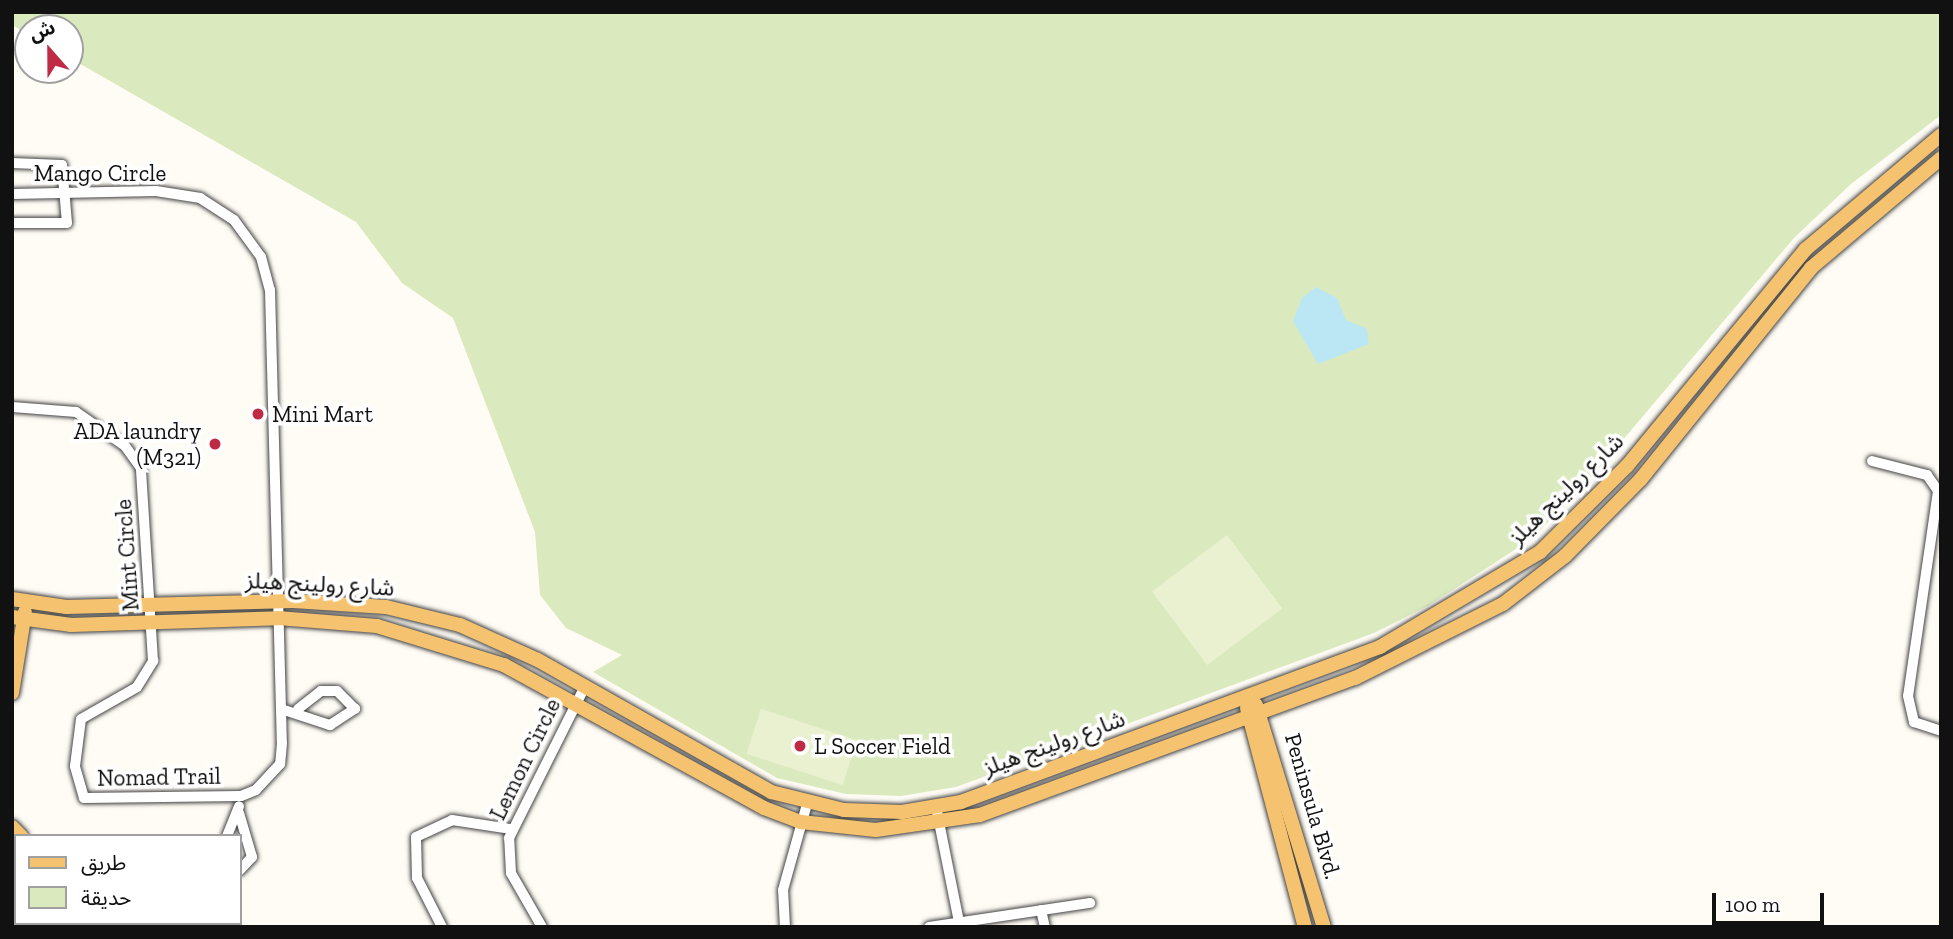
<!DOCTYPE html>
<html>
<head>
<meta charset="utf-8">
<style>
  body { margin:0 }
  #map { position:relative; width:1953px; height:939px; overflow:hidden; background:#fffcf5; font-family:"Zilla Slab","Noto Sans Arabic",serif }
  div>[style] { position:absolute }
  .green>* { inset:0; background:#daeabe }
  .pitch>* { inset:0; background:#eaf1d0; transform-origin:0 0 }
  .water>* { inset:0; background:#bbe7f5 }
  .roads { filter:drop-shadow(0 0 2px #444) drop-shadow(0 0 2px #444) }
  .minor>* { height:10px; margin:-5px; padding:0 5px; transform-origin:5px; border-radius:5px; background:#fff }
  .major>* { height:14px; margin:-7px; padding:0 7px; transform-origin:7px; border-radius:7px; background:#f5c36f }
  .dots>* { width:19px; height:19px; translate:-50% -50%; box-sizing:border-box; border:4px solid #fff; border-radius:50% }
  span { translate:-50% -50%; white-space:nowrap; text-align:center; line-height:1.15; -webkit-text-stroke:7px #fff; paint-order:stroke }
  .street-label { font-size:23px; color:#111 }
  .poi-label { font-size:23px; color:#111 }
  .left { translate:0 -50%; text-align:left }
  .right { translate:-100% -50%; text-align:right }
  .frame { position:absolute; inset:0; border:14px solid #111; pointer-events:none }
  .legend { position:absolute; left:14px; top:834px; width:228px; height:91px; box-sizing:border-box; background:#fff; border:2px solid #a0a0a0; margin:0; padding:9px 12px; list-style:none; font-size:21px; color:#111 }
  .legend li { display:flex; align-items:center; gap:14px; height:35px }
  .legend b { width:35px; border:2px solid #a0a0a0 }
  .north { position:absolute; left:14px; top:14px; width:70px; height:70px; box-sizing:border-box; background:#fff; border:2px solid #a0a0a0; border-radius:50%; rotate:339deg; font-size:19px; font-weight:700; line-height:28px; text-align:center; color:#111 }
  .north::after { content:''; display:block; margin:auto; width:24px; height:32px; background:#bf2b45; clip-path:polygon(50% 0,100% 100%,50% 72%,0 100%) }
  .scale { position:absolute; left:1712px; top:893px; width:112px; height:32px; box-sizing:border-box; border:4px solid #111; border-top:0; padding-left:9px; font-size:21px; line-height:24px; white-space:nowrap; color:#111; -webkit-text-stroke:5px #fff; paint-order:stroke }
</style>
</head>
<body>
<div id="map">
  <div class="green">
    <i style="clip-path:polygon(12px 12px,1941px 12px,1941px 115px,1851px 184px,1794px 238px,1577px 494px,1530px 540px,1428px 606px,1374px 633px,956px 787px,901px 796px,846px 794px,777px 778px,593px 672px,622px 655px,566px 628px,540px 595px,535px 532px,453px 318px,402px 283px,356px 222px,70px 58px,70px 28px,28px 28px,28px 34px,12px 25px)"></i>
  </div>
  <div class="pitch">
    <i style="left:1227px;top:535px;width:92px;height:94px;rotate:53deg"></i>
    <i style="left:761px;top:709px;width:101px;height:47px;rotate:18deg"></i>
  </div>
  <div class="water">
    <i style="clip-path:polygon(1316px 287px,1337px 298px,1346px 320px,1367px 329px,1369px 344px,1318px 364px,1293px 321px,1302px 298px)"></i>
  </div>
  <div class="roads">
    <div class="minor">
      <i style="left:12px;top:163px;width:50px;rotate:2.3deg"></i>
      <i style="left:62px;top:165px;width:58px;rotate:85.1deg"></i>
      <i style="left:67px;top:223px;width:55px;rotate:180deg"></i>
      <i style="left:12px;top:194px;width:144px;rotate:-1.2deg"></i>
      <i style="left:156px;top:191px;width:45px;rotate:9deg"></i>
      <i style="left:200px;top:198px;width:40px;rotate:32.9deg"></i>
      <i style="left:234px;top:220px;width:46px;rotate:53.9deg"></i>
      <i style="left:261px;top:257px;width:34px;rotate:75deg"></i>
      <i style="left:270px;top:290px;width:453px;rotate:88.5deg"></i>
      <i style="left:282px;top:743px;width:21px;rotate:95deg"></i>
      <i style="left:280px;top:764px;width:35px;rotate:133deg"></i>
      <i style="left:256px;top:790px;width:16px;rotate:158deg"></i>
      <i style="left:241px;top:796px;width:157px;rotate:179.3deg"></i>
      <i style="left:84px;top:798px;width:33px;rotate:-106deg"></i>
      <i style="left:75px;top:766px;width:47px;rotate:-82.7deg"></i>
      <i style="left:81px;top:719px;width:64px;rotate:-29.7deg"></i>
      <i style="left:137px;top:687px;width:31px;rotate:-58deg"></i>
      <i style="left:153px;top:661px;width:193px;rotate:-93.6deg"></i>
      <i style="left:141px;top:468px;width:27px;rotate:-126deg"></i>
      <i style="left:125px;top:446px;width:60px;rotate:-145.2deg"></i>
      <i style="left:76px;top:412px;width:64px;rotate:-175.5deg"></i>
      <i style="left:1872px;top:461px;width:57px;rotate:14.3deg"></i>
      <i style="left:1927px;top:475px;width:19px;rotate:55deg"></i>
      <i style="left:1938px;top:491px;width:207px;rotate:98.3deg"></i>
      <i style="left:1908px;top:696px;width:27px;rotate:77deg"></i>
      <i style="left:1914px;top:722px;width:28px;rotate:18deg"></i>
      <i style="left:281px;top:709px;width:52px;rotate:18.1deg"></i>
      <i style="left:330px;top:725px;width:30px;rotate:-33deg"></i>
      <i style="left:355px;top:709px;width:25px;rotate:-135deg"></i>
      <i style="left:337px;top:691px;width:16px;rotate:180deg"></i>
      <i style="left:321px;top:691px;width:29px;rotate:142deg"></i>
      <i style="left:936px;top:807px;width:122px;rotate:78.7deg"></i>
      <i style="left:239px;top:813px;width:46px;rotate:73.5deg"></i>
      <i style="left:252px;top:857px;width:18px;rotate:133deg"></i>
      <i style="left:227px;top:836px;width:32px;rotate:-68deg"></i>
      <i style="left:1041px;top:910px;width:17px;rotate:77deg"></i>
      <i style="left:148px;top:923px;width:4px;rotate:76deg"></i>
      <i style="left:112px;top:927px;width:4px;rotate:-90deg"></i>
      <i style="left:442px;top:927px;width:55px;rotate:-117deg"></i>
      <i style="left:417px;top:878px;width:41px;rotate:-91.4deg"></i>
      <i style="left:416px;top:837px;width:40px;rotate:-25deg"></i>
      <i style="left:452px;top:820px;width:60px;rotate:8.7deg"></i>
      <i style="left:542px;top:927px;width:62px;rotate:-119.9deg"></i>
      <i style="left:511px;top:873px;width:35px;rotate:-93deg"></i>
      <i style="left:509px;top:838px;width:170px;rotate:-63.4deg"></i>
      <i style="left:785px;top:927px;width:37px;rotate:-93deg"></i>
      <i style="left:783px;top:890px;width:89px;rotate:-74.4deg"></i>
      <i style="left:929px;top:927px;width:163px;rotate:-8.5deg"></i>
    </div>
    <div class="major">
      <i style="left:12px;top:599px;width:55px;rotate:8.4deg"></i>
      <i style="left:66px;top:607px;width:227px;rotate:-1.5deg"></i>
      <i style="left:293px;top:601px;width:93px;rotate:3.7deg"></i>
      <i style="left:386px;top:607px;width:76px;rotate:13.7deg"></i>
      <i style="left:460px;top:625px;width:85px;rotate:24.2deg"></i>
      <i style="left:538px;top:660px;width:268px;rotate:29.5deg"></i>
      <i style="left:771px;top:792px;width:75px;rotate:13.9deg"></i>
      <i style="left:844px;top:810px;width:58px;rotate:2deg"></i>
      <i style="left:902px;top:812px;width:60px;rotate:-9.6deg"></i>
      <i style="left:961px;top:802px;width:447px;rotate:-20.3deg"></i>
      <i style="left:1380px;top:647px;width:186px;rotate:-30.7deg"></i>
      <i style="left:1540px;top:552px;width:122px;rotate:-44.7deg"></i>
      <i style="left:1627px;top:466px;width:281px;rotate:-50.5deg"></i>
      <i style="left:1806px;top:249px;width:177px;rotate:-40.2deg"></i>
      <i style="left:12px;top:617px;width:60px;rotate:7.7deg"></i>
      <i style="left:71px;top:625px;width:207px;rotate:-1.9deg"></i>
      <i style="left:278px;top:618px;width:99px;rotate:4.6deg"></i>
      <i style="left:377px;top:626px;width:133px;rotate:17.1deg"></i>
      <i style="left:504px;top:665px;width:297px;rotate:28.8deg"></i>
      <i style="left:764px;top:808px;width:40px;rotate:21deg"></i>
      <i style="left:801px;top:822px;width:75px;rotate:6.1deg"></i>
      <i style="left:876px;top:830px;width:105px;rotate:-8.2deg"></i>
      <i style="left:980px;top:815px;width:399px;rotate:-20.1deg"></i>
      <i style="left:1355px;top:678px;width:165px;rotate:-26.6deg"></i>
      <i style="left:1503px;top:604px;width:78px;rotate:-37.7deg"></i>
      <i style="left:1565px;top:556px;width:108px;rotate:-45.4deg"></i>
      <i style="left:1641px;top:479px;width:271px;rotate:-51.1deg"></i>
      <i style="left:1811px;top:268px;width:170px;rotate:-40.2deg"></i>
      <i style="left:12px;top:693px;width:82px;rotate:-80.9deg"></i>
      <i style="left:1256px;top:705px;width:232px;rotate:73deg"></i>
      <i style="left:1247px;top:708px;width:227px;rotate:75.2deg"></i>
      <i style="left:12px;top:827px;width:13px;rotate:45deg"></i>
      <i style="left:80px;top:923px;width:4px;rotate:63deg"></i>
    </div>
  </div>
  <div class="dots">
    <i style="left:258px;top:414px;background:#bf2b45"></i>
    <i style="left:215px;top:444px;background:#bf2b45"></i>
    <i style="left:800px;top:746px;background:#bf2b45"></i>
  </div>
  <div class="street-label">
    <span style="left:100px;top:173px">Mango Circle</span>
    <span style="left:1566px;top:489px;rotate:-44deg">شارع رولينج هيلز</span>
    <span style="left:127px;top:555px;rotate:-94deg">Mint Circle</span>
    <span style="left:320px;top:584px;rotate:3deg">شارع رولينج هيلز</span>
    <span style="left:1054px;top:743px;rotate:-20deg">شارع رولينج هيلز</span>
    <span style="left:525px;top:759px;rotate:-64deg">Lemon Circle</span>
    <span style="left:159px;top:777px;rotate:-1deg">Nomad Trail</span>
    <span style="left:1313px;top:806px;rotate:74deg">Peninsula Blvd.</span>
  </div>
  <div class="poi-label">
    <span class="left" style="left:272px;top:414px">Mini Mart</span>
    <span class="right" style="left:201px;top:444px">ADA laundry<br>(M321)</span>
    <span class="left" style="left:814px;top:746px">L Soccer Field</span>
  </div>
  <div class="frame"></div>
  <ul class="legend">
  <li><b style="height:9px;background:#f5c36f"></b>طريق</li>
  <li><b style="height:19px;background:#daeabe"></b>حديقة</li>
  </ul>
  <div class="north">ش</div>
  <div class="scale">100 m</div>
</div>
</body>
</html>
